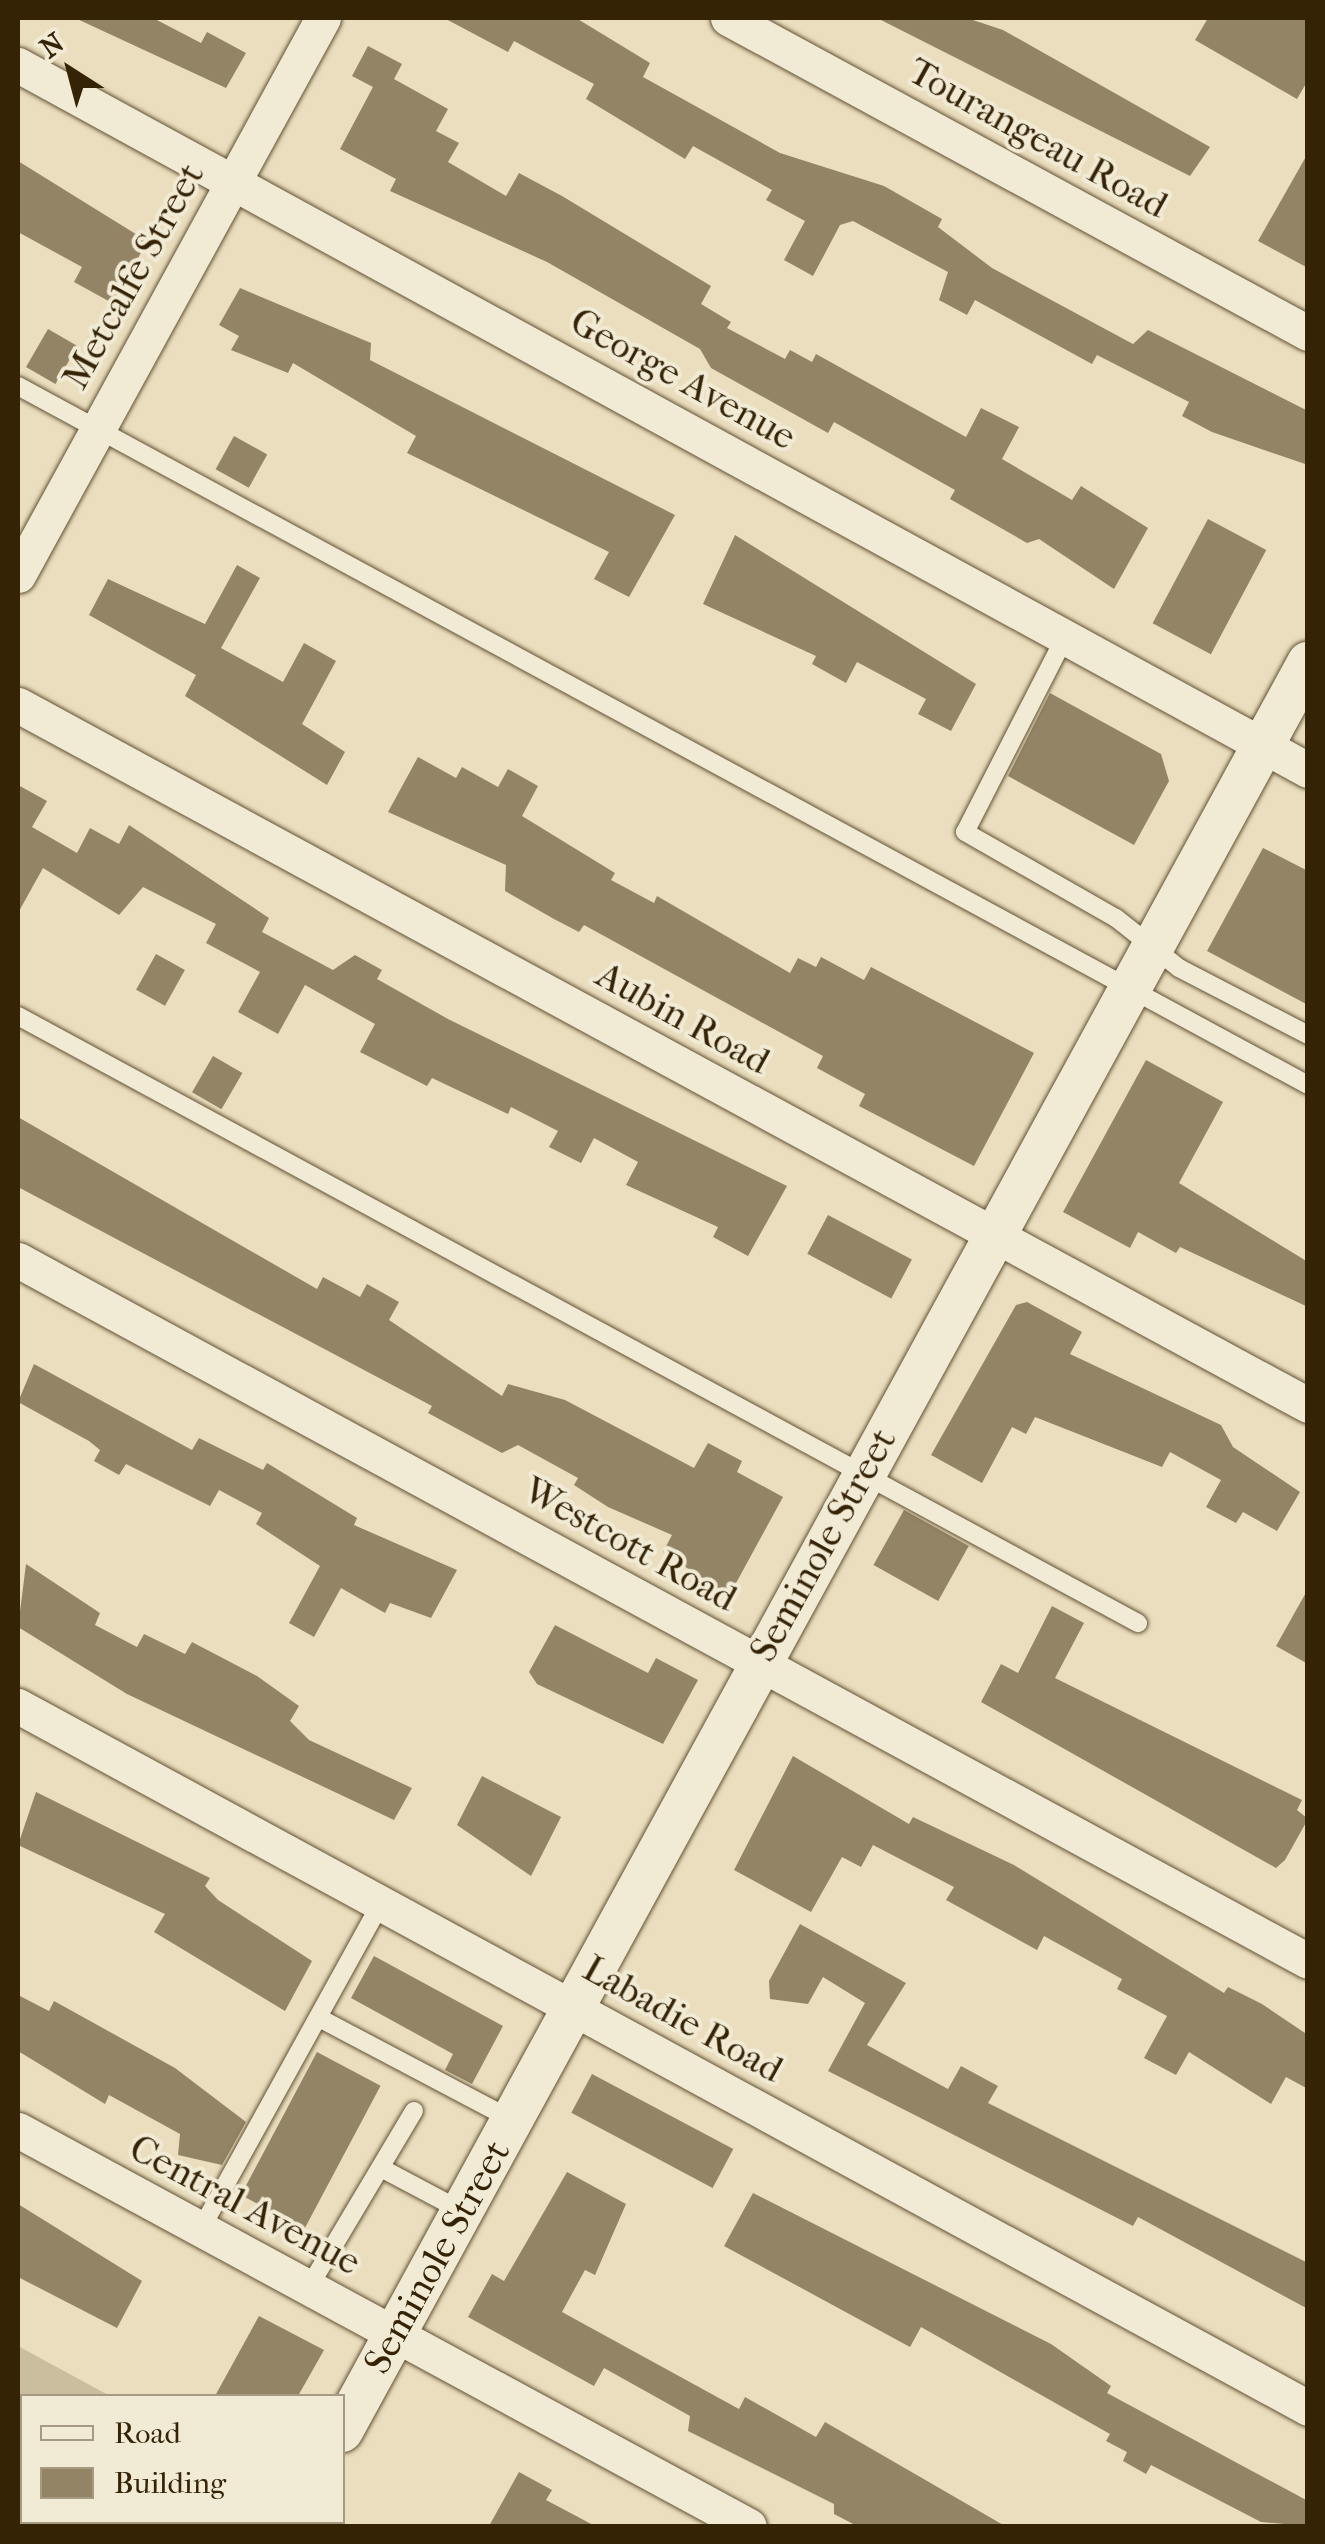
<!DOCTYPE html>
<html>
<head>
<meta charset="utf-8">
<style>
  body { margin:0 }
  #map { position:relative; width:1325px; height:2544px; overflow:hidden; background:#eadebe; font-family:"IM FELL French Canon",serif }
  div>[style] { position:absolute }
  .green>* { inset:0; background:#cbbe9f }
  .building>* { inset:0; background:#938466; transform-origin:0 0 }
  .roads { filter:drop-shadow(0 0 2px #625234) drop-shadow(0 0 2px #625234) }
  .service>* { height:18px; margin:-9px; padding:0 9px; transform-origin:9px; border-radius:9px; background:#f1ead5 }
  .minor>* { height:35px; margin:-17.5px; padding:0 17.5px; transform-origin:17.5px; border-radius:17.5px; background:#f1ead5 }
  .tertiary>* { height:42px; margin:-21px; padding:0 21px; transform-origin:21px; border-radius:21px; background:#f1ead5 }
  span { translate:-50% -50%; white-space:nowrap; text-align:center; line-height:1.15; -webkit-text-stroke:8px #f1ead5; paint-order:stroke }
  .street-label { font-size:38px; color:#352306 }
  .frame { position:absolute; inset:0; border:20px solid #352306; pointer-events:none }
  .legend { position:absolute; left:20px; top:2394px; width:325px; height:130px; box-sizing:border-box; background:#f1ead5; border:2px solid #a69a82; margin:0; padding:12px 18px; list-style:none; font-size:30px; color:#352306 }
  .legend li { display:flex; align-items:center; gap:20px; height:50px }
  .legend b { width:50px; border:2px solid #a69a82 }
  .north { position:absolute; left:20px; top:20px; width:100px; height:100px; -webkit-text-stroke:8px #f1ead5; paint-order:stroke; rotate:324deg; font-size:28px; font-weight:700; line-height:40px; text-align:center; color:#352306 }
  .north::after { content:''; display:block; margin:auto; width:35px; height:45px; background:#352306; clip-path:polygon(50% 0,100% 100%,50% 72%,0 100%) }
</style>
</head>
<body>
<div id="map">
  <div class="green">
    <i style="clip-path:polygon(18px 2346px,110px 2396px,22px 2396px,22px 2522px,228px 2526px,18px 2526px)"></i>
  </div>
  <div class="building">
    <i style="clip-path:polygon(75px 18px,153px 18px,201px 43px,207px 32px,246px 53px,226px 88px)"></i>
    <i style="clip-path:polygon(444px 18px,576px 18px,650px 63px,643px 77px,780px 153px,884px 186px,942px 219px,938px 227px,992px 268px,1133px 344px,1148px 330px,1308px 411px,1308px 465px,1212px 432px,1182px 416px,1189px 402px,1097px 355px,1092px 364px,975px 300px,967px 315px,939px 300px,948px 272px,853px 221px,840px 225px,813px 276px,784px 260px,805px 221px,766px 200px,772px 190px,693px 146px,685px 159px,586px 99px,594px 84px,514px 41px,508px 52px)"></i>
    <i style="clip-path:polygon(877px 18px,967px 18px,1003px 30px,1210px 147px,1190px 176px)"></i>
    <i style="clip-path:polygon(1208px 18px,1308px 18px,1308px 80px,1297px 99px,1195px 40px)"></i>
    <i style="clip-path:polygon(368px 46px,402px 64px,394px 79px,448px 109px,436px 131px,459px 143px,448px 162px,506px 196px,519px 173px,562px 196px,711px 286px,701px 304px,731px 322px,727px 328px,785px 359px,790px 350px,812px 362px,816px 354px,966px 437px,981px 408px,1019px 427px,1002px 459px,1072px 500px,1081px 486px,1148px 528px,1114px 589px,1039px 539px,1027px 543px,950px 499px,955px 490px,834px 422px,828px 433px,711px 368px,700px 349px,547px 262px,390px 191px,396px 179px,340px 149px,373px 87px,352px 76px)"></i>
    <i style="clip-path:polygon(1308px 153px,1308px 268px,1258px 241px)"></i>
    <i style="clip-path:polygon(18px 161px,147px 241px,114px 304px,74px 282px,82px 267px,18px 232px)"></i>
    <i style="clip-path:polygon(240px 288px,371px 343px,370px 360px,675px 515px,629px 597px,594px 579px,609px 552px,407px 453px,416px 436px,293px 363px,288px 373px,231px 350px,239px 336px,219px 325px)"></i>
    <i style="left:48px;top:329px;width:34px;height:44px;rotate:30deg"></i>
    <i style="left:234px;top:436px;width:38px;height:38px;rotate:29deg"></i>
    <i style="left:1208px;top:519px;width:66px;height:118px;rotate:28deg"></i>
    <i style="clip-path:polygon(735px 535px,976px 684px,951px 731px,918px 714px,926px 699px,857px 662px,846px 683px,812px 664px,816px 656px,703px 604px)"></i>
    <i style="clip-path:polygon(237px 565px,260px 578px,221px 648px,283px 682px,304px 643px,336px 661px,302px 724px,345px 752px,327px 785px,185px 696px,196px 675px,89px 615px,108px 579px,205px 624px)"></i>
    <i style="clip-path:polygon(1050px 693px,1161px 754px,1169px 781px,1134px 845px,1008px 776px)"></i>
    <i style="clip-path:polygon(418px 757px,456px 778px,462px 767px,498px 787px,508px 769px,538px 786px,522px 816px,615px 873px,611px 880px,654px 903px,657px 896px,790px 973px,798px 958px,816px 967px,821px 957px,864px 980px,871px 967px,1034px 1053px,974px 1166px,859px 1106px,865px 1094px,817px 1068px,823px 1056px,584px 925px,579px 932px,554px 919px,505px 891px,506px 865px,388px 812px)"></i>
    <i style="clip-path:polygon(18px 785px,47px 801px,32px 827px,77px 853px,90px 828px,119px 844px,129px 825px,269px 918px,262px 932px,333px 970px,355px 955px,382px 970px,377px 979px,448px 1019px,787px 1186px,748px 1256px,713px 1237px,718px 1227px,626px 1185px,638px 1162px,594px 1138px,581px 1163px,549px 1147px,558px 1131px,511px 1107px,508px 1114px,432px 1078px,427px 1086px,360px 1052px,375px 1024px,305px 985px,278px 1034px,238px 1012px,260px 972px,206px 943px,216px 924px,143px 887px,119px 915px,43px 868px,18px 913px)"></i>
    <i style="clip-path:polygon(1263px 848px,1308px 871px,1308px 1005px,1207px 951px)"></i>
    <i style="left:156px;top:954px;width:33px;height:41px;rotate:29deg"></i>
    <i style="left:213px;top:1056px;width:34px;height:42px;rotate:30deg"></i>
    <i style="clip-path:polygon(1146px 1060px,1223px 1102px,1179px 1183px,1308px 1262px,1308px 1307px,1180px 1247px,1176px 1253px,1138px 1232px,1130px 1248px,1063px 1212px)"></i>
    <i style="clip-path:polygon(18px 1117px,317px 1289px,323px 1277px,360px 1297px,367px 1284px,399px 1302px,389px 1320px,502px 1396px,508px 1384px,565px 1400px,694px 1468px,708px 1443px,742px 1461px,737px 1472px,783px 1497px,729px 1596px,663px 1552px,672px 1535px,608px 1507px,574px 1485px,578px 1478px,518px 1445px,502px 1453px,428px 1413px,432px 1406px,18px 1187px)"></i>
    <i style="left:828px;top:1215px;width:95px;height:44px;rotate:28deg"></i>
    <i style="clip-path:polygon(1027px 1302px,1082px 1332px,1070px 1354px,1221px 1425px,1233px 1447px,1300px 1492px,1277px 1531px,1243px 1512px,1236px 1523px,1206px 1507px,1221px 1480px,1170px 1452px,1162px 1467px,1035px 1417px,1026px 1434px,1012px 1427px,982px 1483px,931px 1455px,1016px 1305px)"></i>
    <i style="clip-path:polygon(34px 1364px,192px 1450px,199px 1438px,263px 1470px,267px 1463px,357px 1518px,354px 1525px,457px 1570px,431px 1618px,390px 1603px,385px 1613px,341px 1588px,314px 1637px,289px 1623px,320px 1566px,256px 1524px,262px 1513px,219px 1490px,210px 1506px,126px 1464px,119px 1475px,94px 1461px,100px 1450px,89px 1441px,18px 1402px)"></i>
    <i style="left:904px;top:1510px;width:74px;height:63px;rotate:29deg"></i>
    <i style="clip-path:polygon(26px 1564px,100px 1613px,95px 1625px,137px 1647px,144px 1634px,185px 1654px,192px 1642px,257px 1676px,299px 1706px,290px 1721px,309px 1740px,412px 1788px,394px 1820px,127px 1694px,18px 1627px)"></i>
    <i style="clip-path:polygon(1308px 1589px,1308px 1664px,1276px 1646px)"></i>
    <i style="clip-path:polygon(1052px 1606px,1084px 1623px,1055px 1678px,1302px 1800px,1297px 1810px,1308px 1819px,1285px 1860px,1276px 1868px,981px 1702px,1001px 1664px,1018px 1673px)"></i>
    <i style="clip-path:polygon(555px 1625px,648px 1673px,656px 1658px,698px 1680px,663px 1744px,537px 1684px,529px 1672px)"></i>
    <i style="clip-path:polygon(793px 1756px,909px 1824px,913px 1817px,1014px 1865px,1224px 1993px,1228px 1987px,1262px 2004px,1308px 2035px,1308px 2089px,1286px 2077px,1271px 2104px,1189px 2052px,1176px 2075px,1144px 2058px,1167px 2016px,1117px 1989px,1122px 1979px,1044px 1936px,1037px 1950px,946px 1900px,954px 1887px,873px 1845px,861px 1867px,842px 1857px,811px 1912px,734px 1870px)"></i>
    <i style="clip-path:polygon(482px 1776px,561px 1817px,531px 1876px,457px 1825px)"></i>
    <i style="clip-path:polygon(36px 1792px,210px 1878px,205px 1886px,218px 1900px,312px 1961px,285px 2011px,154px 1932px,165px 1914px,18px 1845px)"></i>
    <i style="clip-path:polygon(800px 1924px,906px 1983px,867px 2045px,948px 2089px,961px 2066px,998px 2086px,988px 2103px,1308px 2263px,1308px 2309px,1138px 2217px,1133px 2226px,828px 2071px,865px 2003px,823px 1977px,808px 2004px,770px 1999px,769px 1981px)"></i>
    <i style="clip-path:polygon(374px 1956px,503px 2026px,472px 2084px,445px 2070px,453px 2054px,351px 1998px)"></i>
    <i style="clip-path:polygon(18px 1995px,49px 2011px,54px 2001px,175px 2068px,246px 2122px,222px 2165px,178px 2155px,180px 2134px,109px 2095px,105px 2104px,18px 2051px)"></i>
    <i style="left:317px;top:2052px;width:72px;height:162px;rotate:28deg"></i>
    <i style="left:592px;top:2074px;width:160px;height:44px;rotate:28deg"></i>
    <i style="clip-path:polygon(567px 2172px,626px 2204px,595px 2275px,585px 2270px,562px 2312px,739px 2409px,745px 2397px,816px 2437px,825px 2422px,1005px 2526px,857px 2526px,834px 2514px,834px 2504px,688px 2431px,690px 2416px,604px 2368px,594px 2386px,468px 2317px,492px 2274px,504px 2281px)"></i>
    <i style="clip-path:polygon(753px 2193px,1051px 2344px,1111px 2386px,1107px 2393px,1308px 2501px,1308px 2526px,1261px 2522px,1151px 2465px,1146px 2474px,1123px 2461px,1127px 2452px,1106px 2441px,1110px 2434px,921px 2327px,910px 2347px,724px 2246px)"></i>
    <i style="clip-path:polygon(18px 2204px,142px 2281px,117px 2328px,18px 2277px)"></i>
    <i style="clip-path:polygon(259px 2316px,324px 2350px,298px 2396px,215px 2396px)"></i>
    <i style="clip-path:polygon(519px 2472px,552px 2490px,546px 2500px,595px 2526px,489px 2526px)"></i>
  </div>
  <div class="roads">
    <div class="service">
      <i style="left:18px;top:386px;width:1467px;rotate:28.45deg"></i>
      <i style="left:1065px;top:637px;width:219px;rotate:117.1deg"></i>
      <i style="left:965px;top:832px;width:174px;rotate:29.7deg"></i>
      <i style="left:1116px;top:918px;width:80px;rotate:38.4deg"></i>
      <i style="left:1179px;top:968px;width:145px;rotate:27.4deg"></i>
      <i style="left:18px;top:1016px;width:1274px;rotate:28.46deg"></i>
      <i style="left:321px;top:2019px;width:215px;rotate:27.8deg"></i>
      <i style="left:381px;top:2168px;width:92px;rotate:28deg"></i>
      <i style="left:201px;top:2229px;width:372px;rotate:-61.1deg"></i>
      <i style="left:309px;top:2287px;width:205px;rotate:-59.2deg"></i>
    </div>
    <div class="minor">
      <i style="left:728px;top:18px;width:660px;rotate:28.51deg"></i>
      <i style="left:18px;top:65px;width:1470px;rotate:28.66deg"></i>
      <i style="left:18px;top:575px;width:635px;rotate:-61.3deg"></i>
      <i style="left:18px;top:705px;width:1468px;rotate:28.49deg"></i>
      <i style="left:18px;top:1260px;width:1468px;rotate:28.52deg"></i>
      <i style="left:18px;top:1706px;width:1469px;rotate:28.55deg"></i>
      <i style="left:18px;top:2130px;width:831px;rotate:28.45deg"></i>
    </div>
    <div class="tertiary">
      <i style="left:342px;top:2431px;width:2015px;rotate:-61.35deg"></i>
      <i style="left:290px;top:2526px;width:5px;rotate:-53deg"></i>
    </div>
  </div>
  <div class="street-label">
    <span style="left:1038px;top:138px;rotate:29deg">Tourangeau Road</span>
    <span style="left:133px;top:276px;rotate:-61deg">Metcalfe Street</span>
    <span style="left:683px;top:379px;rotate:29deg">George Avenue</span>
    <span style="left:683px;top:1018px;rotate:29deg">Aubin Road</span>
    <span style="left:630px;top:1544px;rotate:29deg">Westcott Road</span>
    <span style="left:823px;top:1545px;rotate:-61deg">Seminole Street</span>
    <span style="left:683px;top:2019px;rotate:29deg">Labadie Road</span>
    <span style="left:245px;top:2205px;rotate:28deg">Central Avenue</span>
    <span style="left:437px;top:2257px;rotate:-61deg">Seminole Street</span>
  </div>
  <div class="frame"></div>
  <ul class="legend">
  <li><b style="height:12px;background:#f1ead5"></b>Road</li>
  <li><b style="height:28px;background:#938466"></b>Building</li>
  </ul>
  <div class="north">N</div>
</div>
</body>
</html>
